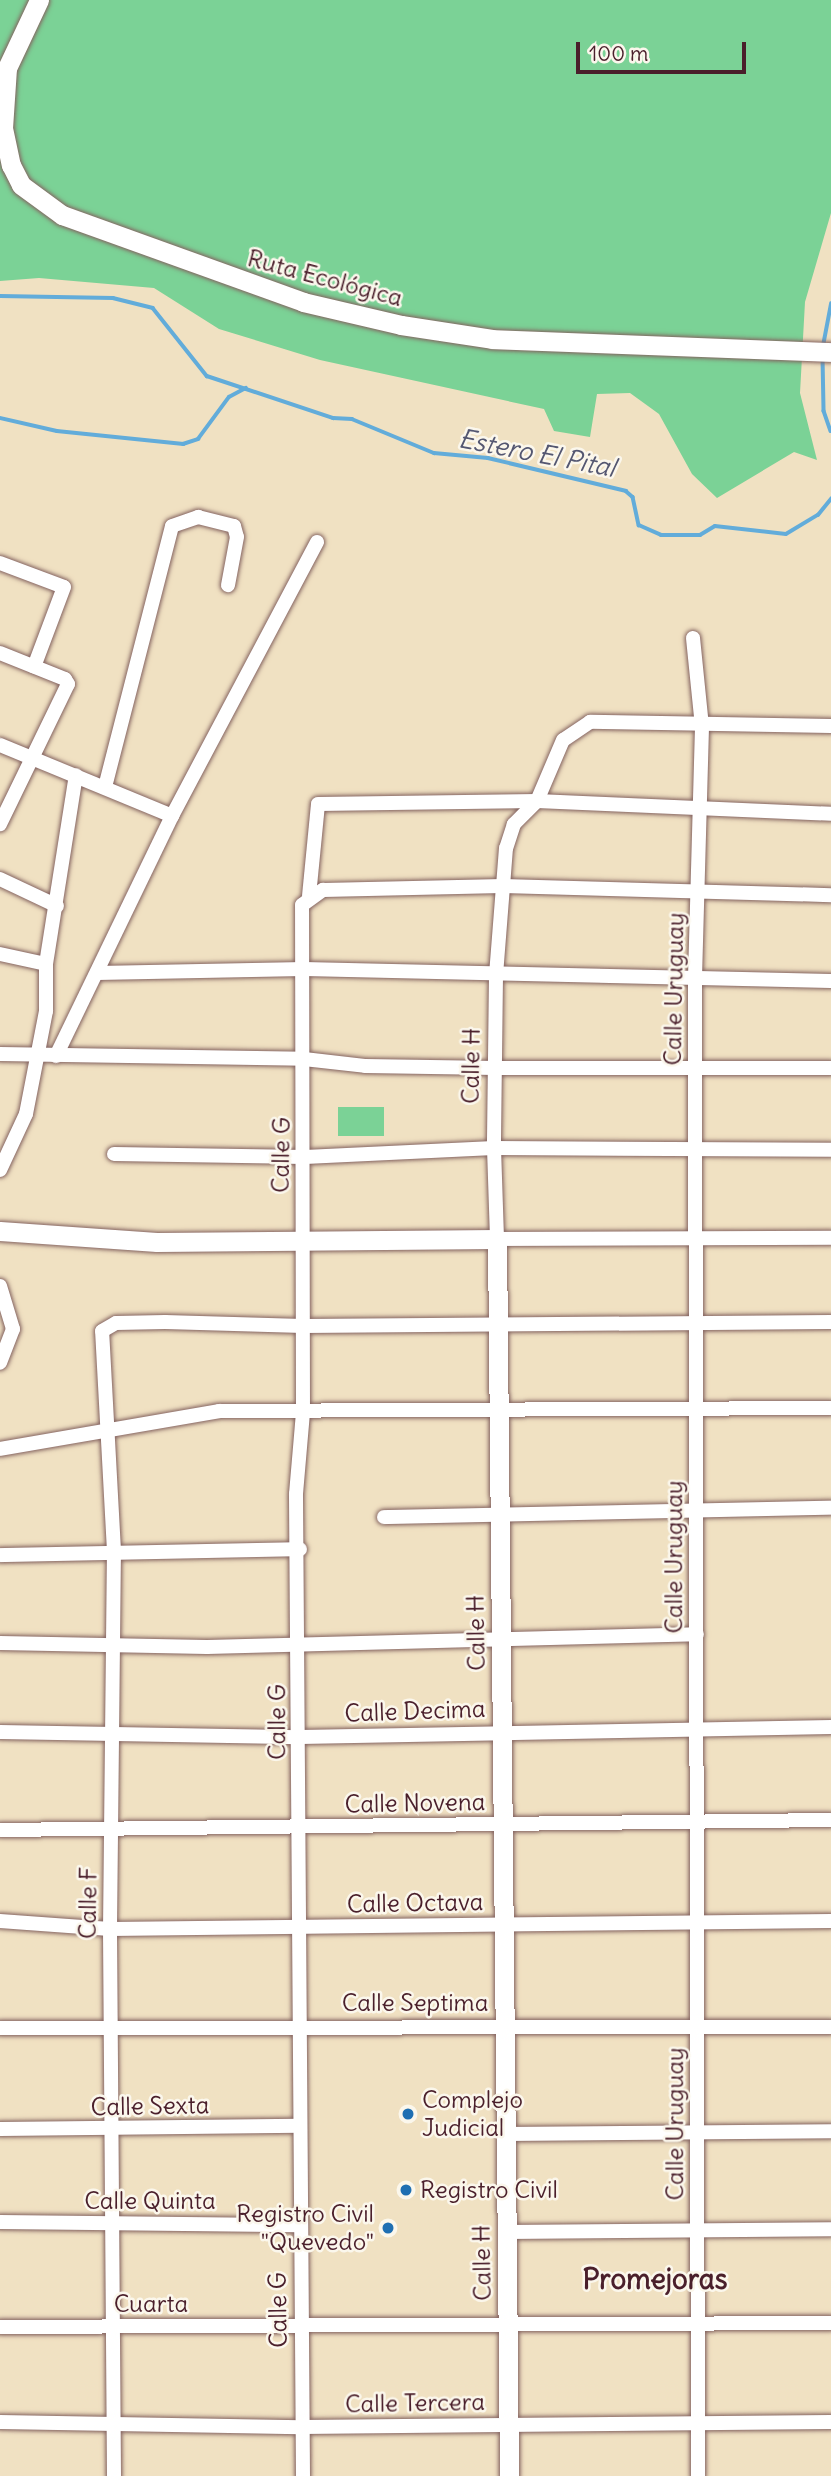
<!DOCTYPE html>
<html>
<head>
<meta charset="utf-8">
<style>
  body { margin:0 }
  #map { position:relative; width:831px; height:2476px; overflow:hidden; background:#f0e1c2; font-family:Delius,sans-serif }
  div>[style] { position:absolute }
  .green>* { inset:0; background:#7bd296; transform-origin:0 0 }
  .stream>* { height:3.5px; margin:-1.75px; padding:0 1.75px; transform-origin:1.75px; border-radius:1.75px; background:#62acda }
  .roads { filter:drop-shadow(0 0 2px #846360) drop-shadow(0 0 2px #846360) }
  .street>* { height:14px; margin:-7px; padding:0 7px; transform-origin:7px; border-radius:7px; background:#fff }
  .secondary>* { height:19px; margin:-9.5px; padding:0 9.5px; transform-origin:9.5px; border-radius:9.5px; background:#fff }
  .dots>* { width:19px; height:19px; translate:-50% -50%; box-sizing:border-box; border:4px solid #fbf7ec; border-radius:50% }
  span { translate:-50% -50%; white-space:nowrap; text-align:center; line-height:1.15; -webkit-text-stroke:5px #fbf7ec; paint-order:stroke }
  .street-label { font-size:24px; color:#4a1f2b }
  .poi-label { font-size:24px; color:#4a1f2b }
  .left { translate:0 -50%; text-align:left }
  .right { translate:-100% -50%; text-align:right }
  .water-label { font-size:26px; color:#545771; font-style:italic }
  .quarter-label { font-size:28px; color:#4a1f2b; font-weight:700 }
  .scale { position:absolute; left:576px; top:42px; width:170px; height:32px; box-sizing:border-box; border:4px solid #4a1f2b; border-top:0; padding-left:9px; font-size:21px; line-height:24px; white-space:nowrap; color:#4a1f2b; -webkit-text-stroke:5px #fbf7ec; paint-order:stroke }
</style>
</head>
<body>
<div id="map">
  <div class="green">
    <i style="clip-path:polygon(0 0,831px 0,831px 213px,805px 302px,800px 393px,817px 460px,794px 452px,717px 498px,692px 474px,659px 414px,630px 393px,597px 394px,590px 437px,554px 431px,544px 409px,320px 360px,219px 329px,154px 288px,39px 278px,0 281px)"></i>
    <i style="left:338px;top:1107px;width:46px;height:29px"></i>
  </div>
  <div class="stream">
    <i style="left:0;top:296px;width:113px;rotate:1deg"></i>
    <i style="left:113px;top:298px;width:41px;rotate:14deg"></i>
    <i style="left:153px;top:308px;width:87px;rotate:51.5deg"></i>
    <i style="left:207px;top:376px;width:133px;rotate:18.4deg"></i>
    <i style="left:333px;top:418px;width:19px;rotate:3deg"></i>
    <i style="left:352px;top:419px;width:89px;rotate:22.5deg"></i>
    <i style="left:434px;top:453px;width:54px;rotate:5.3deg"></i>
    <i style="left:488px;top:458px;width:142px;rotate:13.4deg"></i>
    <i style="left:626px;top:491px;width:9px;rotate:41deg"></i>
    <i style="left:633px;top:497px;width:29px;rotate:78deg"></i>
    <i style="left:639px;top:525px;width:24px;rotate:24deg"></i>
    <i style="left:661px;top:535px;width:39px"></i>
    <i style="left:700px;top:535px;width:17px;rotate:-31deg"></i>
    <i style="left:715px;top:526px;width:71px;rotate:6.4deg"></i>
    <i style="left:786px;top:534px;width:37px;rotate:-31deg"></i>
    <i style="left:818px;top:515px;width:21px;rotate:-51deg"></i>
    <i style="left:823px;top:346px;width:43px;rotate:-79.2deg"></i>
    <i style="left:823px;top:357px;width:54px;rotate:88.9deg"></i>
    <i style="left:824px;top:411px;width:21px;rotate:71deg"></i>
    <i style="left:0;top:418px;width:58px;rotate:12.8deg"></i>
    <i style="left:57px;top:431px;width:127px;rotate:5.9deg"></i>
    <i style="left:183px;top:444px;width:16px;rotate:-18deg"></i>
    <i style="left:198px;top:439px;width:52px;rotate:-53.6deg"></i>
    <i style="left:229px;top:397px;width:19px;rotate:-28deg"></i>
  </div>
  <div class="roads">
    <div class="street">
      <i style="left:0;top:563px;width:68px;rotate:20.6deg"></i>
      <i style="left:64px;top:587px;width:85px;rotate:110.6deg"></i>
      <i style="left:693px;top:638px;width:89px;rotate:84.2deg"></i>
      <i style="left:702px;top:727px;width:250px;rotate:91.6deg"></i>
      <i style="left:695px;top:977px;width:1499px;rotate:89.89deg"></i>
      <i style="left:0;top:653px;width:70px;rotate:21.8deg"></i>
      <i style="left:65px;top:679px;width:6px;rotate:59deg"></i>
      <i style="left:68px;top:684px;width:156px;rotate:115.9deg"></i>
      <i style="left:831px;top:726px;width:241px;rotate:-179deg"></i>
      <i style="left:590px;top:722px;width:32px;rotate:146deg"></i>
      <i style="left:563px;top:740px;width:66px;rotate:113.1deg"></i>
      <i style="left:537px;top:801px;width:33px;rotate:135deg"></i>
      <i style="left:514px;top:824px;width:25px;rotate:108deg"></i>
      <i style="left:506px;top:848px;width:128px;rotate:94.5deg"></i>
      <i style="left:496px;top:976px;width:172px;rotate:90.7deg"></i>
      <i style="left:494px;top:1148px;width:91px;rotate:88.1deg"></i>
      <i style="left:497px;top:1239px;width:334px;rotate:-0.2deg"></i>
      <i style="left:0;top:745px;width:186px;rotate:22.4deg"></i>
      <i style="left:172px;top:816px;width:310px;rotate:-62.1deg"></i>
      <i style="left:105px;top:787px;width:269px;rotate:-75.6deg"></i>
      <i style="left:172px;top:526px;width:28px;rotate:-19deg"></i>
      <i style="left:198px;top:517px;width:37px;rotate:14deg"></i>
      <i style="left:234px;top:526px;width:11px;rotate:75deg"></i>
      <i style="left:237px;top:537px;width:49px;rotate:100.6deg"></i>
      <i style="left:0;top:879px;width:63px;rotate:25.3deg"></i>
      <i style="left:309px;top:896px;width:92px;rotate:-84.4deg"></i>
      <i style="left:318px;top:804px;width:219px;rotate:-0.8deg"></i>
      <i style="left:537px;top:801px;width:294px;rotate:2.5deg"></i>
      <i style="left:0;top:954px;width:47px;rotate:12.3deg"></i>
      <i style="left:97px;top:973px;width:207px;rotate:-1.1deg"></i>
      <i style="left:304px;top:969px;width:527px;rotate:1.3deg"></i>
      <i style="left:0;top:1054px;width:304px;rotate:0.9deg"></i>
      <i style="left:304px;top:1059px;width:61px;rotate:6.5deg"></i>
      <i style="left:365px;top:1066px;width:131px;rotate:0.9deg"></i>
      <i style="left:496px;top:1068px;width:335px"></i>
      <i style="left:56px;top:1056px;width:267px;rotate:-64.2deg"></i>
      <i style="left:114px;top:1154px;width:191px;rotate:0.9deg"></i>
      <i style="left:305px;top:1157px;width:189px;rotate:-2.7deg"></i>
      <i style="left:494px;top:1148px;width:337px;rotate:0.3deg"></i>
      <i style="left:0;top:1170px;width:62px;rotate:-65.1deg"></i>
      <i style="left:26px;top:1114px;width:105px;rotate:-79deg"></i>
      <i style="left:46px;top:1011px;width:47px;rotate:-90deg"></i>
      <i style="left:46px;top:964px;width:191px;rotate:-81deg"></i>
      <i style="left:0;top:1286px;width:45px;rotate:73.2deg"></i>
      <i style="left:13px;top:1329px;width:36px;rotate:111deg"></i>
      <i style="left:0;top:1449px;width:222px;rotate:-9.8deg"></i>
      <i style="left:219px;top:1411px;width:612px;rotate:-0.28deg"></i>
      <i style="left:384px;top:1517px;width:447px;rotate:-1.2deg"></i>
      <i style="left:0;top:1555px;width:300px;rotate:-1.1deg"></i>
      <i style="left:0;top:1643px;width:207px;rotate:1.1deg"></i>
      <i style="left:207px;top:1647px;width:490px;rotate:-1.5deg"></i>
      <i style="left:0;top:1732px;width:300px;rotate:1deg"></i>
      <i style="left:300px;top:1737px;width:531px;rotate:-1.08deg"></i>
      <i style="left:0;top:1830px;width:831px;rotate:-0.69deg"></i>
      <i style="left:0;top:1921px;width:110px;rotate:4.2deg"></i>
      <i style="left:110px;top:1929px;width:721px;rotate:-0.64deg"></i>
      <i style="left:0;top:2028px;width:831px;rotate:-0.07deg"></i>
      <i style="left:0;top:2129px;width:300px;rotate:-0.6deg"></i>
      <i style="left:505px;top:2134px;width:326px;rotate:-0.5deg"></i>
      <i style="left:0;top:2222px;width:299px;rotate:0.6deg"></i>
      <i style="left:506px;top:2232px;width:325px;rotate:-0.5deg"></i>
      <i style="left:0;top:2327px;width:831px;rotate:-0.28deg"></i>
      <i style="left:0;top:2422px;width:301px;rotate:1deg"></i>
      <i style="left:301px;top:2427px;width:530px;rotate:-0.54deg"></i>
      <i style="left:114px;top:2476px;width:547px;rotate:-90.42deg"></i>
      <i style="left:110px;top:1929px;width:378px;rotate:-89.4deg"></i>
      <i style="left:114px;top:1551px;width:220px;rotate:-93.1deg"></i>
      <i style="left:102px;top:1331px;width:16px;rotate:-30deg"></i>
      <i style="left:116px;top:1323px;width:49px;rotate:-1.2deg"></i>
      <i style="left:165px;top:1322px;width:138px;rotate:1.7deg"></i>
      <i style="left:303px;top:1326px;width:528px;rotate:-0.43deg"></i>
      <i style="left:303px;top:2476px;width:982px;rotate:-90.41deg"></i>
      <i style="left:296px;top:1494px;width:82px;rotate:-85.1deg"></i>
      <i style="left:303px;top:1412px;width:507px;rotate:-90.11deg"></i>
      <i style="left:302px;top:905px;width:26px;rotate:-36deg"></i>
      <i style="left:323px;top:890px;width:180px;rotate:-1.3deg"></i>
      <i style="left:503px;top:886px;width:328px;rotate:1.6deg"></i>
    </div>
    <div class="secondary">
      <i style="left:39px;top:0;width:75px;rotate:115.2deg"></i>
      <i style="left:7px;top:68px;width:60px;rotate:93.8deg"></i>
      <i style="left:3px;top:128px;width:38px;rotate:78deg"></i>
      <i style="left:11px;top:165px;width:22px;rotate:63deg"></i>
      <i style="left:21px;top:185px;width:51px;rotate:36.2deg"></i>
      <i style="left:62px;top:215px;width:256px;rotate:19.8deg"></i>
      <i style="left:303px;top:302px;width:101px;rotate:13.2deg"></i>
      <i style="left:401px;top:325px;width:92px;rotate:8.7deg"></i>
      <i style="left:492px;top:339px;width:339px;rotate:2.2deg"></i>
      <i style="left:0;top:1231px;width:157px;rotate:4deg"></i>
      <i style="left:157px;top:1242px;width:340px;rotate:-0.5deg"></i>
      <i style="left:497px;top:1239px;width:1237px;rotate:89.44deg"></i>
    </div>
  </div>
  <div class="dots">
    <i style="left:408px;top:2114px;background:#1f6fb2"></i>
    <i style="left:406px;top:2190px;background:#1f6fb2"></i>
    <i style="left:388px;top:2228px;background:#1f6fb2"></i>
  </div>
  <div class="street-label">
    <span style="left:325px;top:278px;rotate:15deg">Ruta Ecológica</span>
    <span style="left:674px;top:989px;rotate:-89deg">Calle Uruguay</span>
    <span style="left:471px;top:1066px;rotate:-89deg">Calle H</span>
    <span style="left:281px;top:1155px;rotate:-89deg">Calle G</span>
    <span style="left:674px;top:1557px;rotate:-90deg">Calle Uruguay</span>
    <span style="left:476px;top:1633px;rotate:-91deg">Calle H</span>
    <span style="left:415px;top:1711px;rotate:-2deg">Calle Decima</span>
    <span style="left:277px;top:1722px;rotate:-90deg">Calle G</span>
    <span style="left:415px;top:1803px;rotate:-1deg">Calle Novena</span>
    <span style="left:88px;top:1903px;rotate:-89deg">Calle F</span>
    <span style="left:415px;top:1903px;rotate:-1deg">Calle Octava</span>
    <span style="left:415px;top:2003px">Calle Septima</span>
    <span style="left:150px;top:2106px;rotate:-1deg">Calle Sexta</span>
    <span style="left:675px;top:2124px;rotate:-90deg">Calle Uruguay</span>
    <span style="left:150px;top:2201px">Calle Quinta</span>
    <span style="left:482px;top:2263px;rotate:-91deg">Calle H</span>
    <span style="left:151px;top:2304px">Cuarta</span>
    <span style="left:278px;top:2310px;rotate:-91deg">Calle G</span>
    <span style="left:415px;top:2403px;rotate:-1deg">Calle Tercera</span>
  </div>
  <div class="poi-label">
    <span class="left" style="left:422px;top:2114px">Complejo<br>Judicial</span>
    <span class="left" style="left:420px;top:2190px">Registro Civil</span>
    <span class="right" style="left:374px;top:2228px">Registro Civil<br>"Quevedo"</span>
  </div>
  <div class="water-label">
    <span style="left:537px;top:453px;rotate:11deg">Estero El Pital</span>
  </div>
  <div class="quarter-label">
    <span style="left:655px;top:2279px">Promejoras</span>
  </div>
  <div class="scale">100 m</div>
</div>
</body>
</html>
